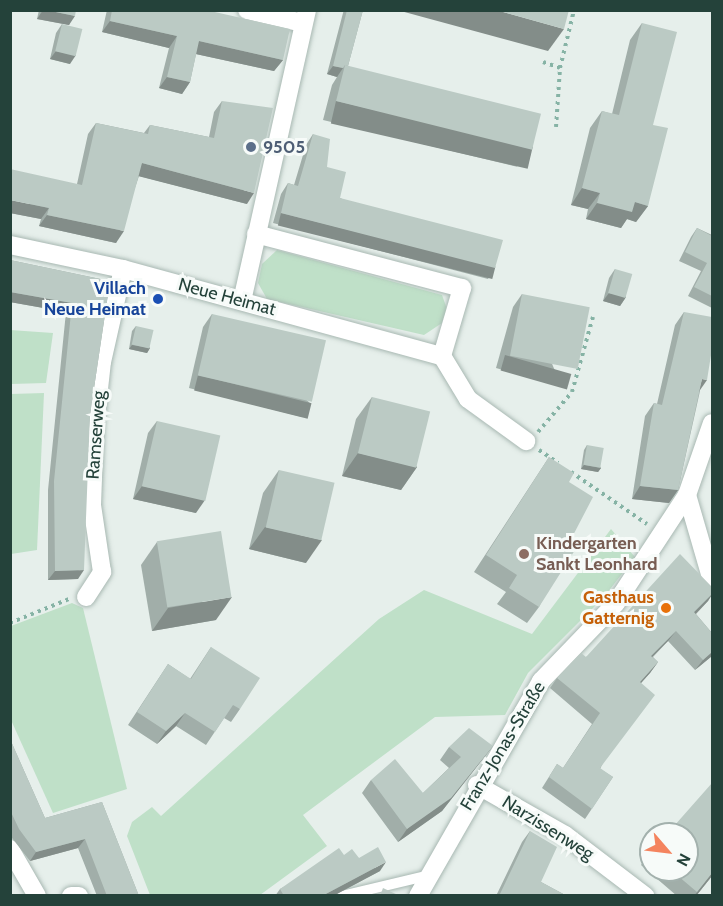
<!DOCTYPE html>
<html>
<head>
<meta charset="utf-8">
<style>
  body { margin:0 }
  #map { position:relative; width:723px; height:906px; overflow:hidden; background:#e6efeb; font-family:Cabin,sans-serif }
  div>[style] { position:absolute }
  .green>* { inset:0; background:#bfe0c8 }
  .path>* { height:4px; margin-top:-2px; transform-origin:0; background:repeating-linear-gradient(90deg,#86b3a5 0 3px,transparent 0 7.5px) }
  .roads { filter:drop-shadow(0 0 2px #a8b8b2) drop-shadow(0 0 2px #a8b8b2) }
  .service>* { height:10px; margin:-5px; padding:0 5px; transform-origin:5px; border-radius:5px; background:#fff }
  .minor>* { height:18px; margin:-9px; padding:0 9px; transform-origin:9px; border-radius:9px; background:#fff }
  .wall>* { inset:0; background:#a1aea9 }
  .shaded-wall>* { inset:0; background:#838d89; transform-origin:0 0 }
  .building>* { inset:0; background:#bbcac4; transform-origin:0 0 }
  .dots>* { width:16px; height:16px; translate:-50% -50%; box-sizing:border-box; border:3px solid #f7fbf9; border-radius:50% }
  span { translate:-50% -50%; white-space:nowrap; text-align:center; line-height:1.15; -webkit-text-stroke:6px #f7fbf9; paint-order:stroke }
  .service-label { font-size:18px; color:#4e5e75; font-weight:700 }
  .left { translate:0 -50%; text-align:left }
  .transit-label { font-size:18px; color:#164399; font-weight:700 }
  .right { translate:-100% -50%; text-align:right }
  .street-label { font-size:18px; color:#24423a }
  .education-label { font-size:18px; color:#785e54; font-weight:700 }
  .food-label { font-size:18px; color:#c56008; font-weight:700 }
  .frame { position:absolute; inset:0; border:12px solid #24423a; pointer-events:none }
  .north { position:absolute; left:639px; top:822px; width:60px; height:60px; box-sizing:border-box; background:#f7fbf9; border:2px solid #a3b1ad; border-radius:50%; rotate:118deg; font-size:16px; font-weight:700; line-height:24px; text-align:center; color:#24423a }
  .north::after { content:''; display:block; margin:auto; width:21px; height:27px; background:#f4845f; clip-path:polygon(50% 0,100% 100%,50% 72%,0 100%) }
</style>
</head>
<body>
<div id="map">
  <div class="green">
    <i style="clip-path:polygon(277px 250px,442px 295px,447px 309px,442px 323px,424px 335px,267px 299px,258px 283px,262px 264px)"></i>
    <i style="clip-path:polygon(10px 330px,53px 333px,46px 383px,11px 384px)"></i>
    <i style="clip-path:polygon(44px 393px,37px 550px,11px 554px,11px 394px)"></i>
    <i style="clip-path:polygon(611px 529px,635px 557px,604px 597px,528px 673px,505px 715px,435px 717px,303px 815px,327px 846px,260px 895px,150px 895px,127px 836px,132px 822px,152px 807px,161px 816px,379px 619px,424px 590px,532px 634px)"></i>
    <i style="clip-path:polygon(72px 603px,83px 608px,127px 789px,53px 813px,11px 720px,11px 626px)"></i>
  </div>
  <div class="path">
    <i style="left:543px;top:62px;width:18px;rotate:19deg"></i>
    <i style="left:556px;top:127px;width:59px;rotate:-86.1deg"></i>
    <i style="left:560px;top:68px;width:60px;rotate:-76.4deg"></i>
    <i style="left:538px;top:432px;width:52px;rotate:-49.6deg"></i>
    <i style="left:572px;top:392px;width:78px;rotate:-74.4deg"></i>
    <i style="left:539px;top:450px;width:23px;rotate:34deg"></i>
    <i style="left:571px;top:472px;width:92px;rotate:34.4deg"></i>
    <i style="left:10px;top:623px;width:64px;rotate:-22.1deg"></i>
  </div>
  <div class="roads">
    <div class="service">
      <i style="left:342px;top:896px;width:86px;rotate:-13.4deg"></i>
    </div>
    <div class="minor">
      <i style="left:247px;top:10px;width:57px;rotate:13.1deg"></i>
      <i style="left:256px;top:234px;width:213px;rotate:14.7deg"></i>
      <i style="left:462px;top:288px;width:71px;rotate:106.4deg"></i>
      <i style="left:10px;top:245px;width:116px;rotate:12deg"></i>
      <i style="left:123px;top:269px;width:331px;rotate:15.3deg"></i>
      <i style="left:442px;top:356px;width:50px;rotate:58.8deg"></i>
      <i style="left:468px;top:399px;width:72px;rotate:35.9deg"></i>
      <i style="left:242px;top:301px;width:298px;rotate:-77.4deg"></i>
      <i style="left:687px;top:495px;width:90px;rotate:73.8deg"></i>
      <i style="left:86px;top:597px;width:30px;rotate:-57deg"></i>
      <i style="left:102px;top:572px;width:68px;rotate:-98.5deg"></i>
      <i style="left:92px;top:505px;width:80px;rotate:-87.9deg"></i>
      <i style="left:95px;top:425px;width:63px;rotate:-83.7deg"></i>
      <i style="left:102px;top:362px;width:95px;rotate:-77.3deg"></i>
      <i style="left:477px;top:785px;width:101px;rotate:29.6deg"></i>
      <i style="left:565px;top:835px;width:101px;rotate:37.3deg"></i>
      <i style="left:10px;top:849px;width:54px;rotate:60.1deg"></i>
      <i style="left:71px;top:896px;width:8px"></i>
      <i style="left:418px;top:896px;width:248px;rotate:-60.2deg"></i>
      <i style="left:541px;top:681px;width:108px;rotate:-46.1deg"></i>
      <i style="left:616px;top:603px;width:129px;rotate:-56.7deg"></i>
      <i style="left:687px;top:495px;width:76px;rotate:-70.9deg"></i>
    </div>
  </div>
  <div class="wall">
    <i style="clip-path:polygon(39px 10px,76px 10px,69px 25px,37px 19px)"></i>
    <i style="clip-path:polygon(107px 10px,206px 10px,283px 60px,274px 71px,196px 54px,190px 82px,182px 94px,159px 88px,169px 48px,102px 32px)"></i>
    <i style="clip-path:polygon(344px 10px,363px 10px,348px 66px,518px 167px,323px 120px,332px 85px,337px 77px,327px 74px,343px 13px)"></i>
    <i style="clip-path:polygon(642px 23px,653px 125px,648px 206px,636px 222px,627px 219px,621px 228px,586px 219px,588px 209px,571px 205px,590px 128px,602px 111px,612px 114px,630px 40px)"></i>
    <i style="clip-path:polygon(62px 24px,70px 64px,50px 59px,56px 33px)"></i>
    <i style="clip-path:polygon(222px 101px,247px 204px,139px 176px,116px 243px,39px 226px,41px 219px,10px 213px,77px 184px,88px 134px,96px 123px,144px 133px,150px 125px,209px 137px,214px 112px)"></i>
    <i style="clip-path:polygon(313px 134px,340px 198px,495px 268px,488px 279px,273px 223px,281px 194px,288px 183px,294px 185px,306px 145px)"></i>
    <i style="clip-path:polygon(697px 228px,712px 235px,712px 233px,712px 308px,688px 296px,701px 271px,679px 261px,691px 237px)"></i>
    <i style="clip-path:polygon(10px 260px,110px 281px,90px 415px,78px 579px,48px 580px,48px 490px,66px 312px,10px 302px)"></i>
    <i style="clip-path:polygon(615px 269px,626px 297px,620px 306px,603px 301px,609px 278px)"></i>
    <i style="clip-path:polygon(522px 294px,562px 387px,496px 368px,513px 307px)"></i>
    <i style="clip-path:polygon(684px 312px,700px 391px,678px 490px,669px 503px,632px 499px,645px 416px,654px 403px,657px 404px,675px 325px)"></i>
    <i style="clip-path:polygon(212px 314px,311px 404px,302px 417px,189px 388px,203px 327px)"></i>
    <i style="clip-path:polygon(136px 326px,150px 348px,147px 353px,129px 349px,132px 331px)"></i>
    <i style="clip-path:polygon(372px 397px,417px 467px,401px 490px,342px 476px,356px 419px)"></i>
    <i style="clip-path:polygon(157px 421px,196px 513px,133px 499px,148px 433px)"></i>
    <i style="clip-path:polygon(587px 445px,601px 468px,598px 472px,581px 469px,584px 450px)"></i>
    <i style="clip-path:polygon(549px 457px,569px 482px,568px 545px,539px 607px,527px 623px,497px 604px,506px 592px,474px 572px)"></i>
    <i style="clip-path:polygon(279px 470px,306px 563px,249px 549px,263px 493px)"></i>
    <i style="clip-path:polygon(157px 542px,216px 620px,152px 631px,141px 565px)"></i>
    <i style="clip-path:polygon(712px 587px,712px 595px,708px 601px,696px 614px,712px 633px,712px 656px,695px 670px,668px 641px,653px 657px,658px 662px,650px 673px,641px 683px,600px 769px,613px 777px,585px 819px,542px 788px,557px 764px,563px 768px,592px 724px,550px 688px,557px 678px,586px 657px)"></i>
    <i style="clip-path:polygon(211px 647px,240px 709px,231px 722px,224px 718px,206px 745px,176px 726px,157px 744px,128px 725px,168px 664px,190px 679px)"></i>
    <i style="clip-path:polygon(10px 739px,45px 818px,102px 802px,139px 896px,97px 896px,78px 848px,30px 861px,12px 838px,10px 834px)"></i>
    <i style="clip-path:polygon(493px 746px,442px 811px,398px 842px,362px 793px,371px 780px,423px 793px,449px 768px,440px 760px,449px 747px)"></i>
    <i style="clip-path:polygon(712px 783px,712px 876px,696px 896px,677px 896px,641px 865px,651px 852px,651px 870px,687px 870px)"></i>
    <i style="clip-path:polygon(530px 831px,541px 882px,567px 896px,496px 896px,522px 842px)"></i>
    <i style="clip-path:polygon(344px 855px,359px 858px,380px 871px,333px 896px,275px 896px,280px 889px)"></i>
  </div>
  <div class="shaded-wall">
    <i style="clip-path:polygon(43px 10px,46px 10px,75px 16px,69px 25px,37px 19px)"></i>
    <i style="clip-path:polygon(397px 10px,496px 10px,564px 29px,548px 51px)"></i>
    <i style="clip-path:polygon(110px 21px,177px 36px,169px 48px,102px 32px)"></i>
    <i style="clip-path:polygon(199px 41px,283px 60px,274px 71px,191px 53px)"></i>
    <i style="clip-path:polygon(56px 51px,76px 55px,70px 64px,50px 59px)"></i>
    <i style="clip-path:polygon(333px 66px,343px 68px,337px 77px,327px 74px)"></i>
    <i style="clip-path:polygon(167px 77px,190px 82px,182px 94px,159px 88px)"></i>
    <i style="left:336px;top:101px;width:202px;height:23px;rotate:13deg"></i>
    <i style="clip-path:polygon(142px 163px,254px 193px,247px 204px,134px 175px)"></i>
    <i style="clip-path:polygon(582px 188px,600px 193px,588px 209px,571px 205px)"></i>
    <i style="clip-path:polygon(10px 200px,49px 208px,41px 219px,10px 213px)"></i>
    <i style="clip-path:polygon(635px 202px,648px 206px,636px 222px,627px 219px,621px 228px,586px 219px,597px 203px)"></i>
    <i style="left:281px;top:213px;width:221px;height:13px;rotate:14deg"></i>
    <i style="clip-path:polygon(47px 215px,124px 231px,116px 243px,39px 226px)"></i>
    <i style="left:10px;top:292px;width:63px;height:10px;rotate:10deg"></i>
    <i style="clip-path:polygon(609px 293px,626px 297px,620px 306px,603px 301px)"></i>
    <i style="clip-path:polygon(132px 345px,150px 348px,147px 353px,129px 349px)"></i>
    <i style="left:505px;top:355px;width:69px;height:16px;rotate:16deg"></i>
    <i style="left:198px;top:375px;width:117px;height:16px;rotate:14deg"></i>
    <i style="clip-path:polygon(702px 379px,707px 380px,698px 393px)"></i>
    <i style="clip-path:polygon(358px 453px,417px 467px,401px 490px,342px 476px)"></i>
    <i style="clip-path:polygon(584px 465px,601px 468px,598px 472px,581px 469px)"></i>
    <i style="clip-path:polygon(142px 486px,205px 500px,196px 513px,133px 499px)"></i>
    <i style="clip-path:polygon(640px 486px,678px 490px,669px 503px,632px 499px)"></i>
    <i style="clip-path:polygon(265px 527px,322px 540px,306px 563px,249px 549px)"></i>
    <i style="clip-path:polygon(84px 570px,78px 579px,48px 580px,55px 571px)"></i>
    <i style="clip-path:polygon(712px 594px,708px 601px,687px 623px,694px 612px)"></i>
    <i style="clip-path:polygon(232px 597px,216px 620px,152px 631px,168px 608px)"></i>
    <i style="clip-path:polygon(676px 631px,668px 641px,643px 666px,651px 656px)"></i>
    <i style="clip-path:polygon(712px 652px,712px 656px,695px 670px,703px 660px)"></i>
    <i style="clip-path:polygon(658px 662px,650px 673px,632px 693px,640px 682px)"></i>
    <i style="clip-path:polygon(185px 713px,176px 726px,157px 744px,166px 731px)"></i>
    <i style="clip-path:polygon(493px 746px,442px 811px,398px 842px,407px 829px)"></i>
    <i style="clip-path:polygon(85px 839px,78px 848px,30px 861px,36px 852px)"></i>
    <i style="clip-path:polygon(386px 862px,380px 871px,333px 896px,322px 896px)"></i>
    <i style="clip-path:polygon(712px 873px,712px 876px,696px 896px,694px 896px)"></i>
  </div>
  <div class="building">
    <i style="clip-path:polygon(46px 10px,76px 10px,75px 16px)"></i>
    <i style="clip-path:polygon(112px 10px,206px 10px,290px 29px,283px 60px,199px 41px,190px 82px,167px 77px,177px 36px,110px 21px)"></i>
    <i style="clip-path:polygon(347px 10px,363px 10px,348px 66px,345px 65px,343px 68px,333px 66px)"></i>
    <i style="clip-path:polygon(496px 10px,569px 10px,564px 29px)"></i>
    <i style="clip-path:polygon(642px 23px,677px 32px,653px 125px,668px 128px,648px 206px,635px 202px,632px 212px,597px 203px,600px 193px,582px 188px,602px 111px,619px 115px)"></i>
    <i style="left:62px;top:24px;width:21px;height:28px;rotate:14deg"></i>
    <i style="left:345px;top:65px;width:202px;height:37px;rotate:14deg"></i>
    <i style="clip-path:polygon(222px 101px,273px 108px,254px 193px,142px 163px,124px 231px,47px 215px,49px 208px,10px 200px,10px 169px,82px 185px,96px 123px,148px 134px,150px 125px,214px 138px)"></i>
    <i style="clip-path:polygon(313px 134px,330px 139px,327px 167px,346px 172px,340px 198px,503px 240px,495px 268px,281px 213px,288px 183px,298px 186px)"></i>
    <i style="clip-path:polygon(697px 228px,712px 236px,712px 296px,694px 287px,707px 263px,685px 252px)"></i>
    <i style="clip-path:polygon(10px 260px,110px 281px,90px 415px,84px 570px,55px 571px,54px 481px,72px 303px,10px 292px)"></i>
    <i style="left:615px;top:269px;width:18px;height:25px;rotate:16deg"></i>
    <i style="left:522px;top:294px;width:69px;height:63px;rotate:11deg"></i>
    <i style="clip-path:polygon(684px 312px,712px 317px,712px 349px,707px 380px,702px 379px,678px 490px,640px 486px,654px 403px,662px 405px)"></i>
    <i style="left:212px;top:314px;width:117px;height:63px;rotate:13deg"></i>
    <i style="left:136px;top:326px;width:18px;height:19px;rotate:13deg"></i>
    <i style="left:372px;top:397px;width:60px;height:58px;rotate:14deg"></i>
    <i style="left:157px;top:421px;width:65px;height:67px;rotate:13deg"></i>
    <i style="left:587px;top:445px;width:17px;height:20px;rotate:10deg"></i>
    <i style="clip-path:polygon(549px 457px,574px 473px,569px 482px,593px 497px,568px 545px,575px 550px,539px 607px,509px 588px,517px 575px,486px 555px)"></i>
    <i style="left:279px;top:470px;width:57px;height:59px;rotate:13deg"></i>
    <i style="left:221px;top:531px;width:67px;height:65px;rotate:81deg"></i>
    <i style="clip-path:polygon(680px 554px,712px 587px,712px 594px,694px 612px,712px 633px,712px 652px,703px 660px,676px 631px,651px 656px,658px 662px,640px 682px,655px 695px,600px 768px,613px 777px,592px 809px,549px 777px,557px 764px,563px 768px,600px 713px,557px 678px,581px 653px,586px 657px)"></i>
    <i style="clip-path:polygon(211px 647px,260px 678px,240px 709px,233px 705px,215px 732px,185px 713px,166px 731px,137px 712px,168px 664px,191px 679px)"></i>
    <i style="clip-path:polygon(469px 728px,493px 746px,451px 798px,407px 829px,371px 780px,395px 759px,423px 793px,461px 757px,449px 747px)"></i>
    <i style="clip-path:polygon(10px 739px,45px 818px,102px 802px,139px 896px,107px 896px,85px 839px,36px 852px,19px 829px,10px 810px)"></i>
    <i style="clip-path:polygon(712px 783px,712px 873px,697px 892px,671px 870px,687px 870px,687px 834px,667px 834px)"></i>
    <i style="clip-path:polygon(530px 831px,557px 847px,541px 882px,567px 896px,499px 896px)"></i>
    <i style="clip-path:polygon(378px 847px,386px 862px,322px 896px,284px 896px,280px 889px,339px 848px,344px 855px,352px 849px,359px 858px)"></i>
    <i style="clip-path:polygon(383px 888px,400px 896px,380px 896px)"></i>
  </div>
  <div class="dots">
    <i style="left:251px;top:147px;background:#5c6f8a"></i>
    <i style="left:158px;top:299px;background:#1a4fb4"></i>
    <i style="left:524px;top:554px;background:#8d6e63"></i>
    <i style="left:666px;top:608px;background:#e8710a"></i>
  </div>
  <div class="service-label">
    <span class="left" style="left:263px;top:147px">9505</span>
  </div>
  <div class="transit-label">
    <span class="right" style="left:146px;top:299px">Villach<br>Neue Heimat</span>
  </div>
  <div class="street-label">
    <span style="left:227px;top:297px;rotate:15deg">Neue Heimat</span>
    <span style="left:96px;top:435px;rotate:-86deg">Ramserweg</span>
    <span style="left:503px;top:746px;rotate:-59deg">Franz-Jonas-Straße</span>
    <span style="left:548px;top:828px;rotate:32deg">Narzissenweg</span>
  </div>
  <div class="education-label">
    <span class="left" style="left:536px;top:554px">Kindergarten<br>Sankt Leonhard</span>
  </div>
  <div class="food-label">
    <span class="right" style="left:654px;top:608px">Gasthaus<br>Gatternig</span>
  </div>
  <div class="frame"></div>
  <div class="north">N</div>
</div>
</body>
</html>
